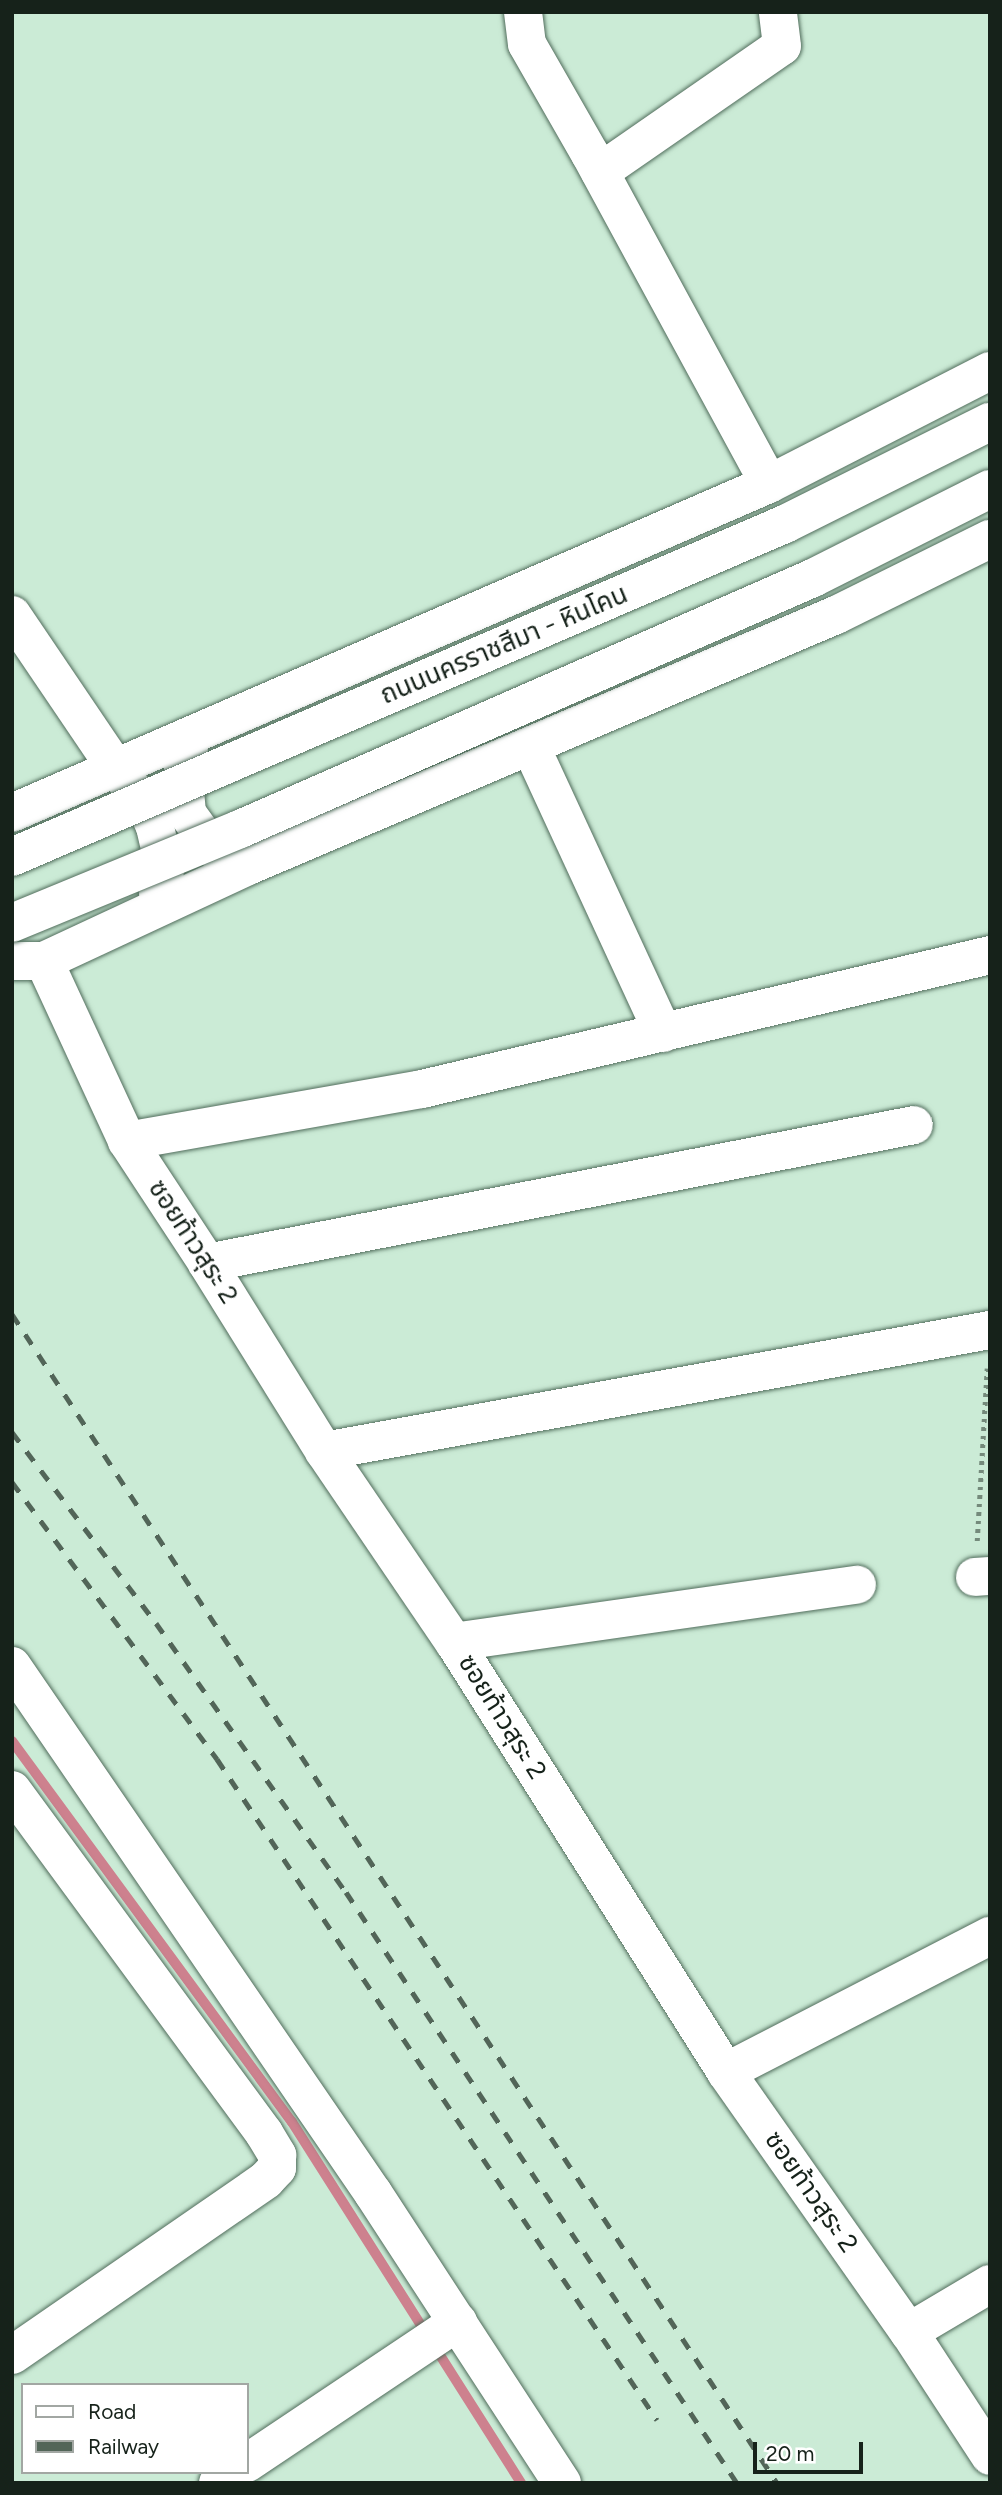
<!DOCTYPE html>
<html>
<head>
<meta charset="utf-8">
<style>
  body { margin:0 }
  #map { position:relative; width:1002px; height:2495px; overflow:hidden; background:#cbebd6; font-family:Figtree,"Noto Sans Thai",sans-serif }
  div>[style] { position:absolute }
  .stream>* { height:10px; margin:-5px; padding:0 5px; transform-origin:5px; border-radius:5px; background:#cd818e }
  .path>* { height:4.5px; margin-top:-2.25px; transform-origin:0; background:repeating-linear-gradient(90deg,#748a7b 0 3.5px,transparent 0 8.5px) }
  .roads { filter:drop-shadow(0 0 2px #516d5c) drop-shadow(0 0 2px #516d5c) }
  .street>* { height:38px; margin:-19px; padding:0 19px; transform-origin:19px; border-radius:19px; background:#fff }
  .secondary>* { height:38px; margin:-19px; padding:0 19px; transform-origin:19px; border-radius:19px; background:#fff }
  .rail>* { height:5px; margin-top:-2.5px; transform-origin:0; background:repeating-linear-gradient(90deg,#526558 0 12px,transparent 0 24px) }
  .bridges { filter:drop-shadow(0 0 2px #516d5c) drop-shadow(0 0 2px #516d5c) }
  .primary-bridge>* { height:38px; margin:-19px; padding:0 19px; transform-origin:19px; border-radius:19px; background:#fff }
  span { translate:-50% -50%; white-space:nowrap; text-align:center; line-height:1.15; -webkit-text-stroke:6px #fff; paint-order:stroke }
  .street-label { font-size:26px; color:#16221a }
  .frame { position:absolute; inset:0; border:14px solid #16221a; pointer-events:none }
  .legend { position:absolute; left:21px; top:2383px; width:228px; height:91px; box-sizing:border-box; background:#fff; border:2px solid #a2a7a3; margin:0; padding:9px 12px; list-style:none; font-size:21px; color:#16221a }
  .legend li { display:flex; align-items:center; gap:14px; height:35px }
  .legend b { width:35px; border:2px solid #a2a7a3 }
  .scale { position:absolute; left:753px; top:2442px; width:110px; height:32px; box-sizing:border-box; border:4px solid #16221a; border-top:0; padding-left:9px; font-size:21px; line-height:24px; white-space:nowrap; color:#16221a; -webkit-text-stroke:5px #fff; paint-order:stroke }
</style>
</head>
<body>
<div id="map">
  <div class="stream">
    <i style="left:12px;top:1741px;width:473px;rotate:53.7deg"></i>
    <i style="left:292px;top:2122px;width:428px;rotate:57.6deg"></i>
  </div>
  <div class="path">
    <i style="left:977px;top:1541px;width:173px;rotate:-86.7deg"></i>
  </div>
  <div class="roads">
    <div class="street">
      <i style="left:523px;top:12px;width:32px;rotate:83deg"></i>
      <i style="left:527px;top:44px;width:127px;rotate:60.2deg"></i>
      <i style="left:590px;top:154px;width:375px;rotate:61.5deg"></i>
      <i style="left:600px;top:172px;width:221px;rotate:-34.7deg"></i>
      <i style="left:782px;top:46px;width:34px;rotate:-97deg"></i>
      <i style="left:12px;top:615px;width:187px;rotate:55.9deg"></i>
      <i style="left:531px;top:747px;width:315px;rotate:65.2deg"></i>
      <i style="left:127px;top:1141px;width:300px;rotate:-10deg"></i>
      <i style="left:422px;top:1089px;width:584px;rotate:-13.27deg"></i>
      <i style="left:207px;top:1263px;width:720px;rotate:-11.04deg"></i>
      <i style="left:324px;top:1451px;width:677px;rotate:-10.3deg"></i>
      <i style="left:975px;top:1577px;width:15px;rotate:-4deg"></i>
      <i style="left:454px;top:1642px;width:407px;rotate:-8.1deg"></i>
      <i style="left:12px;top:1666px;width:639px;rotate:55.59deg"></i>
      <i style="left:373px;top:2193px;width:346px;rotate:56.9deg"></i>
      <i style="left:12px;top:1790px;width:426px;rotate:53.7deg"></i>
      <i style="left:264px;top:2133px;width:26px;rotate:59deg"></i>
      <i style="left:277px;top:2155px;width:13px;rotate:90deg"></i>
      <i style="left:277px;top:2168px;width:16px;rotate:133deg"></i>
      <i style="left:266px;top:2180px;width:308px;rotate:145.4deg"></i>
      <i style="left:726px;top:2072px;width:297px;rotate:-27.3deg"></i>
      <i style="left:909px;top:2332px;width:94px;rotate:-30.7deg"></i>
      <i style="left:247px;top:2463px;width:254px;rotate:-33.8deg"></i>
      <i style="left:218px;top:2483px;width:19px;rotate:-35deg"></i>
    </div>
    <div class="secondary">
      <i style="left:189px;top:752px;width:18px;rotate:109deg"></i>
      <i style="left:183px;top:769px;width:44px;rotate:84.8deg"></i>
      <i style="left:187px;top:813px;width:44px;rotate:54.2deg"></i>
      <i style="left:213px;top:849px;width:22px;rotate:24deg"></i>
      <i style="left:122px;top:776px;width:34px;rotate:50deg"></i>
      <i style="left:144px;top:802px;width:27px;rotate:66deg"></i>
      <i style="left:155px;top:827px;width:44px;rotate:76.9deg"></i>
      <i style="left:165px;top:870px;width:24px;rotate:107deg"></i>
      <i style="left:12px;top:813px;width:825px;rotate:-23.49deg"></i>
      <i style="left:769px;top:484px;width:248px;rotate:-27.1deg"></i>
      <i style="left:12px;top:961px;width:32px"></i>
      <i style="left:44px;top:961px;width:225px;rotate:-25deg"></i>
      <i style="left:248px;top:866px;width:639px;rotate:-23.12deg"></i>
      <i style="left:836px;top:615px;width:172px;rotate:-26.3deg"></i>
      <i style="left:44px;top:961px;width:198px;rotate:65.2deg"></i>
      <i style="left:127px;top:1141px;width:146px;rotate:56.7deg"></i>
      <i style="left:207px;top:1263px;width:221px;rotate:58.1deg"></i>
      <i style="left:324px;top:1451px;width:231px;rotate:55.8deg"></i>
      <i style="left:454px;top:1642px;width:509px;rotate:57.68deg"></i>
      <i style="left:726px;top:2072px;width:318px;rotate:54.9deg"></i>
      <i style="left:909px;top:2332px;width:148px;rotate:56.8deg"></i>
    </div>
  </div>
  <div class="rail">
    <i style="left:12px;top:1314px;width:1397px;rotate:56.8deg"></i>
    <i style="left:12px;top:1432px;width:239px;rotate:53deg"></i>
    <i style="left:156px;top:1623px;width:329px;rotate:54.8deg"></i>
    <i style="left:346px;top:1892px;width:709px;rotate:56.51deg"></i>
    <i style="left:12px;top:1482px;width:345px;rotate:53.5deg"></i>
    <i style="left:217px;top:1759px;width:794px;rotate:56.35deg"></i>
  </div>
  <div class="bridges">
    <div class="primary-bridge">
      <i style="left:12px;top:857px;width:842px;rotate:-23.31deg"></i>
      <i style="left:785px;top:524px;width:229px;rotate:-26.5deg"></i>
      <i style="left:12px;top:923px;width:247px;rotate:-22.4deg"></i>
      <i style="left:240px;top:829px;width:626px;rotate:-23.66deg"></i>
      <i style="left:813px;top:578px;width:198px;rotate:-26.7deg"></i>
    </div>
  </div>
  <div class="street-label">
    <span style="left:504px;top:645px;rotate:-23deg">ถนนนครราชสีมา - หินโคน</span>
    <span style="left:193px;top:1242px;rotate:57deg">ซอยท้าวสุระ 2</span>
    <span style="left:502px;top:1717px;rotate:58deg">ซอยท้าวสุระ 2</span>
    <span style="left:811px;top:2192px;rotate:55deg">ซอยท้าวสุระ 2</span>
  </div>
  <div class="frame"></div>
  <ul class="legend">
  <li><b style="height:9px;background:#fff"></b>Road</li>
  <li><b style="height:9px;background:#526558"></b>Railway</li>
  </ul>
  <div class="scale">20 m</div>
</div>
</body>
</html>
